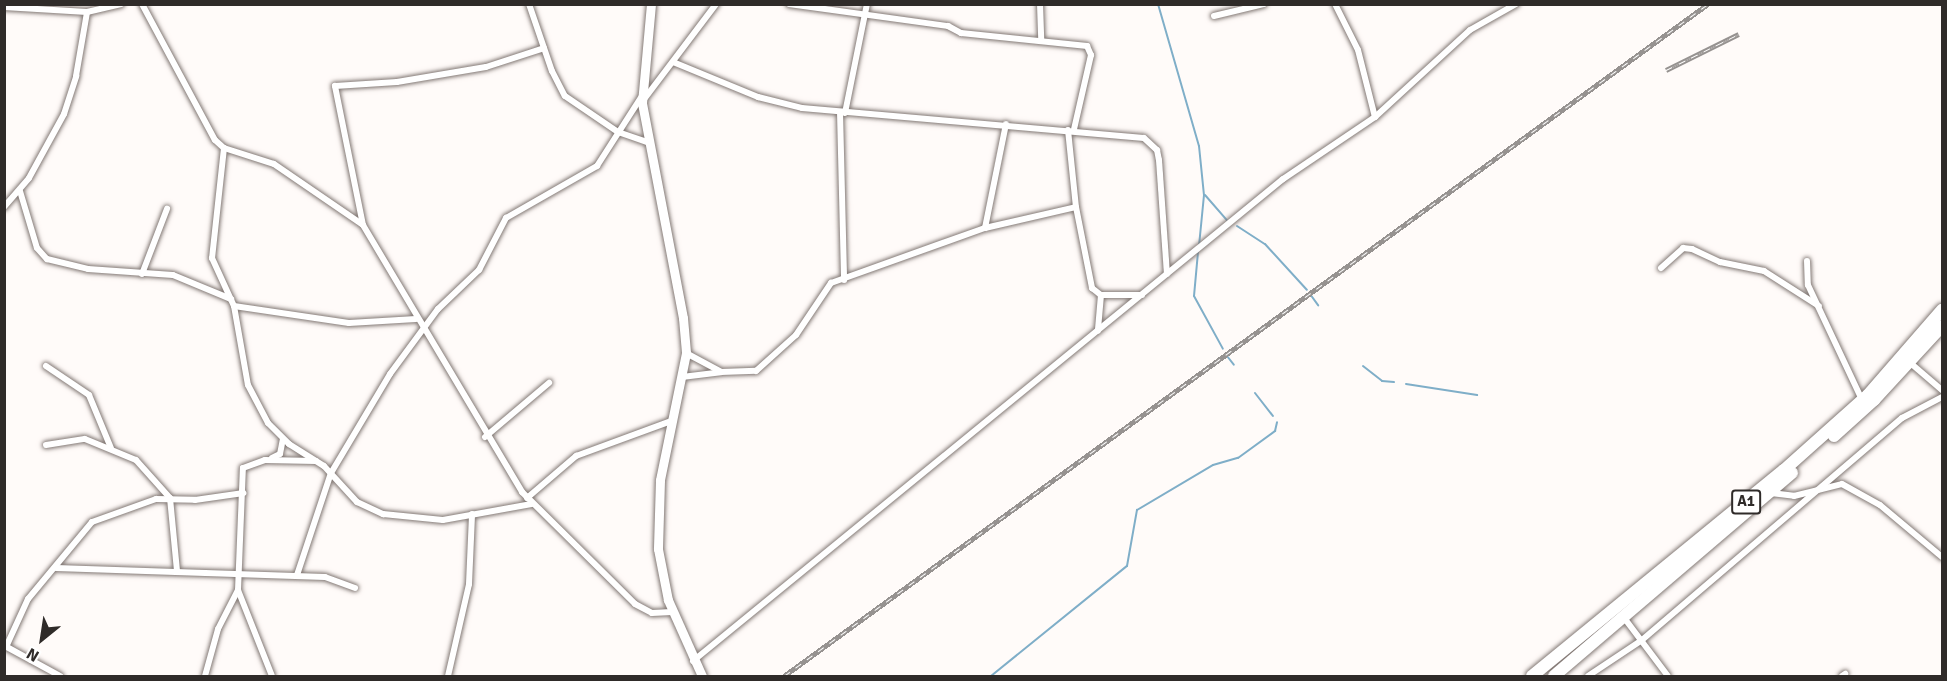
<!DOCTYPE html>
<html>
<head>
<meta charset="utf-8">
<style>
  body { margin:0 }
  #map { position:relative; width:1947px; height:681px; overflow:hidden; background:#fffbf9; font-family:Signika,sans-serif }
  div>[style] { position:absolute }
  .stream>* { height:2px; margin:-1px; padding:0 1px; transform-origin:1px; border-radius:1px; background:#7faec8 }
  .roads { filter:drop-shadow(0 0 2px #837975) drop-shadow(0 0 2px #837975) }
  .street>* { height:6px; margin:-3px; padding:0 3px; transform-origin:3px; border-radius:3px; background:#fff }
  .secondary>* { height:9px; margin:-4.5px; padding:0 4.5px; transform-origin:4.5px; border-radius:4.5px; background:#fff }
  .highway>* { height:12px; margin:-6px; padding:0 6px; transform-origin:6px; border-radius:6px; background:#fff }
  .rail>* { height:4.5px; margin-top:-2.25px; transform-origin:0; background:repeating-linear-gradient(90deg,#fff 0 7px,#969290 0 14px); box-sizing:border-box; border-block:2px solid #969290 }
  span { translate:-50% -50%; white-space:nowrap; text-align:center; line-height:1.15; -webkit-text-stroke:6px #fff; paint-order:stroke }
  .shield-label span { padding:2px 4px; background:#fff; border:2px solid; border-radius:4px; -webkit-text-stroke-width:0 }
  .shield-label { font-size:15px; color:#2f2b29; font-weight:700 }
  .frame { position:absolute; inset:0; border:6px solid #2f2b29; pointer-events:none }
  .north { position:absolute; left:12px; top:609px; width:60px; height:60px; -webkit-text-stroke:4px #fff; paint-order:stroke; rotate:210deg; font-size:16px; font-weight:700; line-height:24px; text-align:center; color:#2f2b29 }
  .north::after { content:''; display:block; margin:auto; width:21px; height:27px; background:#2f2b29; clip-path:polygon(50% 0,100% 100%,50% 72%,0 100%) }
</style>
</head>
<body>
<div id="map">
  <div class="stream">
    <i style="left:1158px;top:4px;width:148px;rotate:73.9deg"></i>
    <i style="left:1199px;top:146px;width:49px;rotate:84.2deg"></i>
    <i style="left:1204px;top:195px;width:51px;rotate:95.6deg"></i>
    <i style="left:1205px;top:195px;width:33px;rotate:49deg"></i>
    <i style="left:1237px;top:226px;width:33px;rotate:33deg"></i>
    <i style="left:1265px;top:244px;width:62px;rotate:47.6deg"></i>
    <i style="left:1198px;top:252px;width:44px;rotate:95.2deg"></i>
    <i style="left:1194px;top:296px;width:60px;rotate:61.3deg"></i>
    <i style="left:1310px;top:294px;width:14px;rotate:54deg"></i>
    <i style="left:1227px;top:356px;width:11px;rotate:52deg"></i>
    <i style="left:1363px;top:366px;width:24px;rotate:38deg"></i>
    <i style="left:1382px;top:381px;width:12px;rotate:5deg"></i>
    <i style="left:1406px;top:384px;width:72px;rotate:8.8deg"></i>
    <i style="left:1255px;top:393px;width:29px;rotate:52deg"></i>
    <i style="left:991px;top:676px;width:175px;rotate:-39deg"></i>
    <i style="left:1127px;top:566px;width:57px;rotate:-79.9deg"></i>
    <i style="left:1137px;top:510px;width:88px;rotate:-30.6deg"></i>
    <i style="left:1213px;top:465px;width:26px;rotate:-16deg"></i>
    <i style="left:1238px;top:458px;width:46px;rotate:-36.1deg"></i>
    <i style="left:1275px;top:431px;width:9px;rotate:-77deg"></i>
  </div>
  <div class="roads">
    <div class="street">
      <i style="left:142px;top:4px;width:154px;rotate:61.8deg"></i>
      <i style="left:215px;top:140px;width:12px;rotate:42deg"></i>
      <i style="left:224px;top:148px;width:111px;rotate:96.2deg"></i>
      <i style="left:212px;top:258px;width:53px;rotate:65.4deg"></i>
      <i style="left:234px;top:306px;width:80px;rotate:80deg"></i>
      <i style="left:248px;top:385px;width:43px;rotate:62.2deg"></i>
      <i style="left:268px;top:423px;width:30px;rotate:45deg"></i>
      <i style="left:289px;top:444px;width:41px;rotate:32.2deg"></i>
      <i style="left:324px;top:466px;width:49px;rotate:47.5deg"></i>
      <i style="left:357px;top:502px;width:29px;rotate:25deg"></i>
      <i style="left:383px;top:514px;width:60px;rotate:5.7deg"></i>
      <i style="left:443px;top:520px;width:90px;rotate:-10.2deg"></i>
      <i style="left:529px;top:4px;width:71px;rotate:71.1deg"></i>
      <i style="left:552px;top:71px;width:28px;rotate:63deg"></i>
      <i style="left:565px;top:96px;width:64px;rotate:34.2deg"></i>
      <i style="left:618px;top:132px;width:31px;rotate:19deg"></i>
      <i style="left:789px;top:4px;width:161px;rotate:7.9deg"></i>
      <i style="left:948px;top:26px;width:15px;rotate:28deg"></i>
      <i style="left:961px;top:33px;width:127px;rotate:5.9deg"></i>
      <i style="left:1087px;top:46px;width:10px;rotate:66deg"></i>
      <i style="left:1091px;top:55px;width:76px;rotate:102.9deg"></i>
      <i style="left:1040px;top:4px;width:37px;rotate:88deg"></i>
      <i style="left:1335px;top:4px;width:51px;rotate:63.4deg"></i>
      <i style="left:1358px;top:50px;width:69px;rotate:75.8deg"></i>
      <i style="left:4px;top:7px;width:83px;rotate:3.4deg"></i>
      <i style="left:87px;top:12px;width:35px;rotate:-13deg"></i>
      <i style="left:1214px;top:16px;width:51px;rotate:-13.5deg"></i>
      <i style="left:673px;top:62px;width:92px;rotate:22.4deg"></i>
      <i style="left:758px;top:97px;width:45px;rotate:14deg"></i>
      <i style="left:802px;top:108px;width:343px;rotate:5deg"></i>
      <i style="left:1144px;top:138px;width:18px;rotate:43deg"></i>
      <i style="left:1157px;top:150px;width:10px;rotate:79deg"></i>
      <i style="left:1159px;top:160px;width:114px;rotate:86deg"></i>
      <i style="left:642px;top:102px;width:123px;rotate:-52.9deg"></i>
      <i style="left:840px;top:112px;width:168px;rotate:88.6deg"></i>
      <i style="left:845px;top:113px;width:111px;rotate:-78.6deg"></i>
      <i style="left:1068px;top:130px;width:77px;rotate:84.1deg"></i>
      <i style="left:1076px;top:207px;width:83px;rotate:78.8deg"></i>
      <i style="left:1092px;top:288px;width:11px;rotate:38deg"></i>
      <i style="left:1101px;top:295px;width:36px;rotate:95deg"></i>
      <i style="left:224px;top:148px;width:52px;rotate:17.7deg"></i>
      <i style="left:274px;top:164px;width:108px;rotate:34.4deg"></i>
      <i style="left:363px;top:225px;width:311px;rotate:59.2deg"></i>
      <i style="left:522px;top:492px;width:159px;rotate:44.7deg"></i>
      <i style="left:635px;top:604px;width:19px;rotate:28deg"></i>
      <i style="left:652px;top:613px;width:20px;rotate:-3deg"></i>
      <i style="left:20px;top:191px;width:59px;rotate:73.4deg"></i>
      <i style="left:37px;top:248px;width:15px;rotate:48deg"></i>
      <i style="left:47px;top:259px;width:42px;rotate:13.7deg"></i>
      <i style="left:88px;top:269px;width:85px;rotate:4deg"></i>
      <i style="left:173px;top:275px;width:63px;rotate:22.5deg"></i>
      <i style="left:4px;top:207px;width:38px;rotate:-49deg"></i>
      <i style="left:29px;top:178px;width:73px;rotate:-61.3deg"></i>
      <i style="left:64px;top:114px;width:40px;rotate:-72deg"></i>
      <i style="left:76px;top:76px;width:65px;rotate:-80.2deg"></i>
      <i style="left:363px;top:225px;width:142px;rotate:-101.4deg"></i>
      <i style="left:335px;top:86px;width:62px;rotate:-3.7deg"></i>
      <i style="left:397px;top:82px;width:90px;rotate:-9.6deg"></i>
      <i style="left:486px;top:67px;width:61px;rotate:-18.1deg"></i>
      <i style="left:985px;top:228px;width:106px;rotate:-78.6deg"></i>
      <i style="left:1807px;top:261px;width:24px;rotate:88deg"></i>
      <i style="left:1808px;top:285px;width:127px;rotate:64.8deg"></i>
      <i style="left:1661px;top:268px;width:30px;rotate:-42deg"></i>
      <i style="left:1683px;top:248px;width:9px;rotate:6deg"></i>
      <i style="left:1692px;top:249px;width:31px;rotate:25deg"></i>
      <i style="left:1720px;top:262px;width:45px;rotate:11.6deg"></i>
      <i style="left:1764px;top:271px;width:65px;rotate:32.5deg"></i>
      <i style="left:142px;top:274px;width:70px;rotate:-69deg"></i>
      <i style="left:1101px;top:295px;width:41px"></i>
      <i style="left:234px;top:306px;width:116px;rotate:8.4deg"></i>
      <i style="left:349px;top:323px;width:67px;rotate:-3.4deg"></i>
      <i style="left:686px;top:353px;width:40px;rotate:28deg"></i>
      <i style="left:721px;top:372px;width:35px;rotate:-2deg"></i>
      <i style="left:756px;top:371px;width:54px;rotate:-42deg"></i>
      <i style="left:796px;top:335px;width:63px;rotate:-56.1deg"></i>
      <i style="left:831px;top:283px;width:164px;rotate:-19.7deg"></i>
      <i style="left:985px;top:228px;width:93px;rotate:-13deg"></i>
      <i style="left:1908px;top:361px;width:45px;rotate:40.5deg"></i>
      <i style="left:46px;top:366px;width:52px;rotate:34deg"></i>
      <i style="left:89px;top:395px;width:57px;rotate:67.5deg"></i>
      <i style="left:682px;top:377px;width:39px;rotate:-7deg"></i>
      <i style="left:485px;top:437px;width:84px;rotate:-40.2deg"></i>
      <i style="left:46px;top:445px;width:39px;rotate:-9deg"></i>
      <i style="left:85px;top:439px;width:55px;rotate:22.4deg"></i>
      <i style="left:136px;top:460px;width:51px;rotate:48.2deg"></i>
      <i style="left:170px;top:498px;width:73px;rotate:84.5deg"></i>
      <i style="left:272px;top:458px;width:9px;rotate:-27deg"></i>
      <i style="left:280px;top:454px;width:15px;rotate:-79deg"></i>
      <i style="left:1771px;top:493px;width:23px;rotate:7deg"></i>
      <i style="left:1794px;top:496px;width:49px;rotate:-14deg"></i>
      <i style="left:1842px;top:484px;width:43px;rotate:28.9deg"></i>
      <i style="left:1880px;top:505px;width:81px;rotate:40deg"></i>
      <i style="left:527px;top:498px;width:65px;rotate:-40.6deg"></i>
      <i style="left:576px;top:456px;width:104px;rotate:-20.2deg"></i>
      <i style="left:56px;top:568px;width:269px;rotate:1.9deg"></i>
      <i style="left:325px;top:577px;width:32px;rotate:20deg"></i>
      <i style="left:297px;top:575px;width:108px;rotate:-71.6deg"></i>
      <i style="left:331px;top:473px;width:115px;rotate:-59.2deg"></i>
      <i style="left:390px;top:374px;width:81px;rotate:-53.6deg"></i>
      <i style="left:438px;top:309px;width:57px;rotate:-43.6deg"></i>
      <i style="left:479px;top:270px;width:59px;rotate:-62.6deg"></i>
      <i style="left:506px;top:218px;width:105px;rotate:-29.7deg"></i>
      <i style="left:597px;top:166px;width:83px;rotate:-57.3deg"></i>
      <i style="left:238px;top:590px;width:92px;rotate:68.4deg"></i>
      <i style="left:1625px;top:619px;width:71px;rotate:53deg"></i>
      <i style="left:5px;top:646px;width:63px;rotate:28.6deg"></i>
      <i style="left:6px;top:647px;width:53px;rotate:-65.4deg"></i>
      <i style="left:28px;top:599px;width:100px;rotate:-50.3deg"></i>
      <i style="left:92px;top:522px;width:68px;rotate:-19.8deg"></i>
      <i style="left:156px;top:499px;width:39px;rotate:1deg"></i>
      <i style="left:195px;top:500px;width:49px;rotate:-8.3deg"></i>
      <i style="left:693px;top:661px;width:762px;rotate:-39.25deg"></i>
      <i style="left:1283px;top:179px;width:111px;rotate:-34deg"></i>
      <i style="left:1375px;top:117px;width:129px;rotate:-42.5deg"></i>
      <i style="left:1470px;top:30px;width:53px;rotate:-29.5deg"></i>
      <i style="left:205px;top:676px;width:49px;rotate:-74.5deg"></i>
      <i style="left:218px;top:629px;width:44px;rotate:-62.9deg"></i>
      <i style="left:238px;top:590px;width:122px;rotate:-87.7deg"></i>
      <i style="left:243px;top:468px;width:23px;rotate:-20deg"></i>
      <i style="left:265px;top:460px;width:51px;rotate:1.1deg"></i>
      <i style="left:448px;top:676px;width:94px;rotate:-77.1deg"></i>
      <i style="left:469px;top:584px;width:70px;rotate:-87.5deg"></i>
      <i style="left:1588px;top:676px;width:65px;rotate:-33.7deg"></i>
      <i style="left:1642px;top:640px;width:342px;rotate:-40.5deg"></i>
      <i style="left:1902px;top:418px;width:45px;rotate:-27.7deg"></i>
      <i style="left:1842px;top:676px;width:4px;rotate:-34deg"></i>
    </div>
    <div class="secondary">
      <i style="left:651px;top:4px;width:99px;rotate:95.2deg"></i>
      <i style="left:642px;top:103px;width:219px;rotate:79.2deg"></i>
      <i style="left:683px;top:318px;width:35px;rotate:85deg"></i>
      <i style="left:686px;top:353px;width:130px;rotate:101.6deg"></i>
      <i style="left:660px;top:480px;width:69px;rotate:91.7deg"></i>
      <i style="left:658px;top:549px;width:52px;rotate:78.9deg"></i>
      <i style="left:668px;top:600px;width:83px;rotate:65.9deg"></i>
    </div>
    <div class="highway">
      <i style="left:1834px;top:436px;width:54px;rotate:-42deg"></i>
      <i style="left:1874px;top:400px;width:100px;rotate:-47.4deg"></i>
      <i style="left:1532px;top:676px;width:325px;rotate:-39.3deg"></i>
      <i style="left:1784px;top:470px;width:113px;rotate:-41.8deg"></i>
      <i style="left:1868px;top:395px;width:113px;rotate:-49deg"></i>
      <i style="left:1554px;top:676px;width:313px;rotate:-40.5deg"></i>
    </div>
  </div>
  <div class="rail">
    <i style="left:1666px;top:70px;width:81px;rotate:-26.3deg"></i>
    <i style="left:784px;top:676px;width:1143px;rotate:-36.03deg"></i>
  </div>
  <div class="shield-label">
    <span style="left:1746px;top:502px">A1</span>
  </div>
  <div class="frame"></div>
  <div class="north">N</div>
</div>
</body>
</html>
